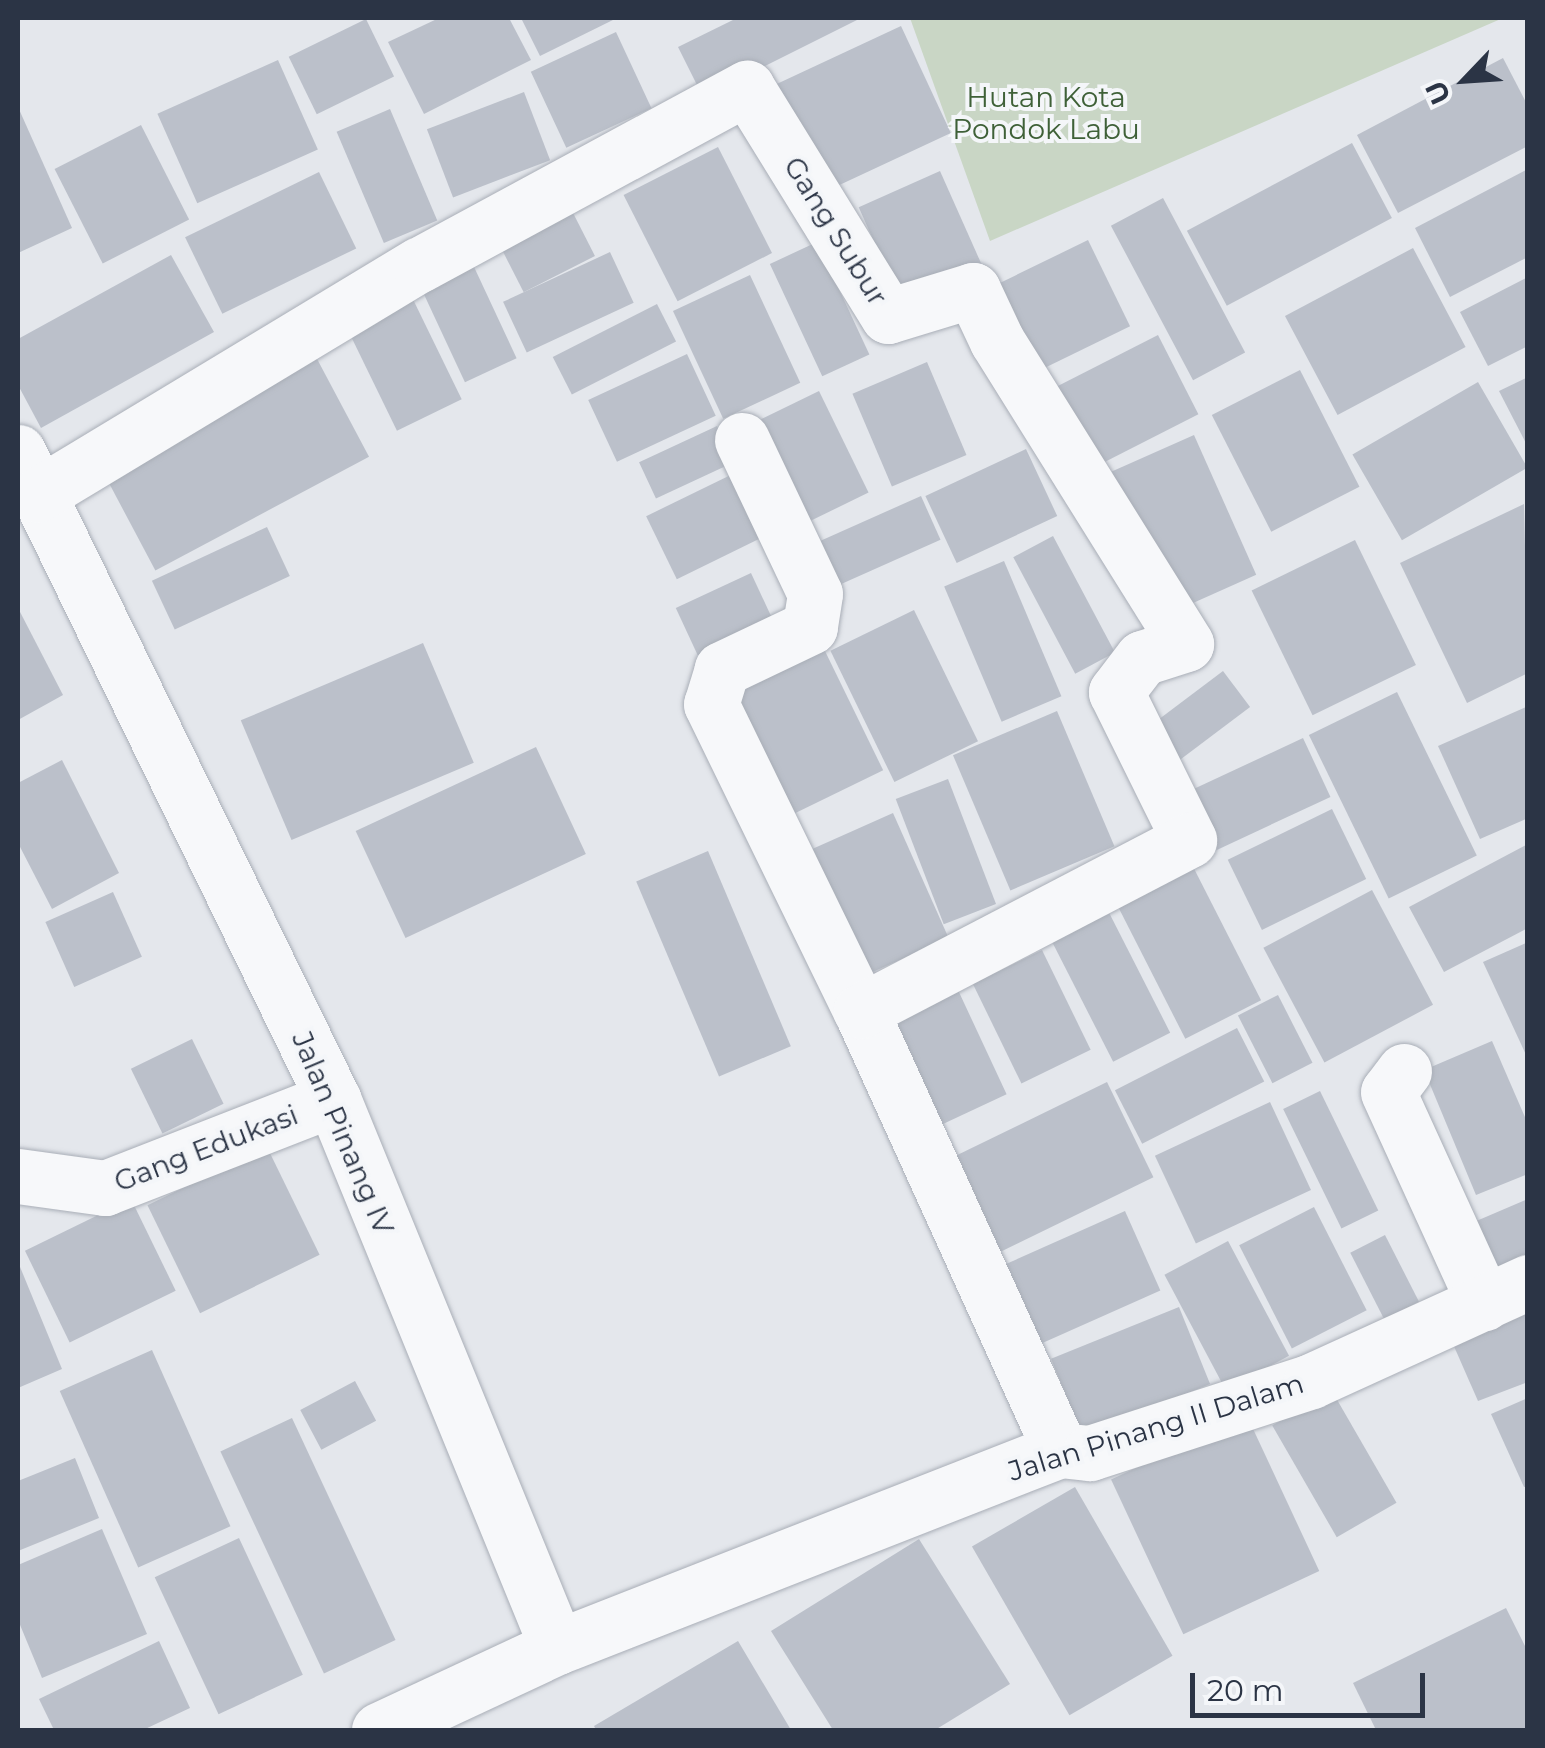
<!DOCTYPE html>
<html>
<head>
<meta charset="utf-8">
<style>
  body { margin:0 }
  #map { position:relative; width:1545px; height:1748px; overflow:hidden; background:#e4e7ec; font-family:Montserrat,sans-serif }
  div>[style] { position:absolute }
  .green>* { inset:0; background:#c9d6c5 }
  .building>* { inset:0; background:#bbc0ca; transform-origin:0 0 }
  .roads { filter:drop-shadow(0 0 2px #a9aeb7) drop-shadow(0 0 2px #a9aeb7) }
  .street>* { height:55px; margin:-27.5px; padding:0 27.5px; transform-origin:27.5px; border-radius:27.5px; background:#f7f8fa }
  span { translate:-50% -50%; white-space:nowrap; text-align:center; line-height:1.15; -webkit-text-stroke:8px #f4f6f9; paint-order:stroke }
  .park-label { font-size:28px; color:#3f6138 }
  .street-label { font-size:28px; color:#2b3445 }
  .frame { position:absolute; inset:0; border:20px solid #2b3445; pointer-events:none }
  .north { position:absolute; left:1415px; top:30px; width:100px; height:100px; -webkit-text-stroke:8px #f4f6f9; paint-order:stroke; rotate:245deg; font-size:28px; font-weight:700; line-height:40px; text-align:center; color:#2b3445 }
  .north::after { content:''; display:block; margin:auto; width:35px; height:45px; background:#2b3445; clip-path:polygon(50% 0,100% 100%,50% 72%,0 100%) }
  .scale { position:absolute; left:1190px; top:1673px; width:235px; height:45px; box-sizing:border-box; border:5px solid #2b3445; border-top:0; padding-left:12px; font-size:30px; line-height:35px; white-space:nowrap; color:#2b3445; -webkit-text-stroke:8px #f4f6f9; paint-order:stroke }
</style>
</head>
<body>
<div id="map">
  <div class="green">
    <i style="clip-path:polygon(910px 18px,1503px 18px,990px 241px)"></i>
  </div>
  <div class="building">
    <i style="clip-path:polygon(439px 18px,509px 18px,531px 60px,424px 114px,388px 42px)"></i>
    <i style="clip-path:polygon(521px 18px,617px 18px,540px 56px)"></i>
    <i style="clip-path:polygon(737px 18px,861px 18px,703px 97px,678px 47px)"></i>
    <i style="left:366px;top:19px;width:64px;height:86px;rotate:64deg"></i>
    <i style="left:901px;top:26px;width:118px;height:146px;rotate:65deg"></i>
    <i style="left:616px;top:32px;width:84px;height:94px;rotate:65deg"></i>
    <i style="clip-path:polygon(1503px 58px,1528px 106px,1528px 146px,1398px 213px,1357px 135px)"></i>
    <i style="left:278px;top:60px;width:98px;height:132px;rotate:66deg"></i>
    <i style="left:524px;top:92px;width:73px;height:104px;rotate:69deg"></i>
    <i style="clip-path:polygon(18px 107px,72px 228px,18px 253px)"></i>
    <i style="left:390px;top:109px;width:121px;height:58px;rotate:67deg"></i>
    <i style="left:141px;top:125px;width:106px;height:97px;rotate:63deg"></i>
    <i style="left:1352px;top:143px;width:85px;height:187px;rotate:62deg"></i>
    <i style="left:718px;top:147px;width:119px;height:106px;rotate:63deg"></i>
    <i style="clip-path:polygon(1528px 169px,1528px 257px,1450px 297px,1415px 228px)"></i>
    <i style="left:940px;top:171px;width:102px;height:89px;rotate:66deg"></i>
    <i style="left:319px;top:172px;width:85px;height:149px;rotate:64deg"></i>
    <i style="left:1163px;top:198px;width:175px;height:59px;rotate:62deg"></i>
    <i style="left:570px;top:207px;width:55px;height:80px;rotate:63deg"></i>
    <i style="left:1088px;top:240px;width:96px;height:109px;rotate:64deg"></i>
    <i style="left:817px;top:242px;width:124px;height:52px;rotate:65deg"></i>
    <i style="left:1413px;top:248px;width:112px;height:145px;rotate:62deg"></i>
    <i style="left:610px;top:252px;width:56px;height:118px;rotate:65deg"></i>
    <i style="left:468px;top:254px;width:115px;height:57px;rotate:65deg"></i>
    <i style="clip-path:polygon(171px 255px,214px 332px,41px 428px,18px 385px,18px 339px)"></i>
    <i style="left:750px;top:275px;width:119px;height:85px;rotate:65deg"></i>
    <i style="clip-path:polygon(1528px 277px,1528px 346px,1488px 366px,1460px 312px)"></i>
    <i style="left:406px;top:285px;width:127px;height:72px;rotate:64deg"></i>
    <i style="left:657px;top:304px;width:42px;height:117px;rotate:63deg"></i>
    <i style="left:1158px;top:335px;width:89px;height:119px;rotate:63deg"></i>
    <i style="left:687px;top:354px;width:68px;height:109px;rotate:65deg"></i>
    <i style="left:316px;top:357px;width:113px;height:242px;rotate:62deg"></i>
    <i style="left:927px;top:362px;width:101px;height:81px;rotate:67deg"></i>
    <i style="left:1300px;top:370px;width:131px;height:99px;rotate:63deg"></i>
    <i style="clip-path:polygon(1528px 377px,1528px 447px,1499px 391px)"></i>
    <i style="left:1478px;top:382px;width:99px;height:145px;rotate:60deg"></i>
    <i style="left:819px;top:391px;width:113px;height:89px;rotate:64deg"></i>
    <i style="left:717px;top:426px;width:40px;height:86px;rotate:65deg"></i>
    <i style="left:1194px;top:435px;width:153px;height:90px;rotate:66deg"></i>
    <i style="left:1026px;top:449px;width:74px;height:111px;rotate:65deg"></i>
    <i style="left:745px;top:468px;width:70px;height:110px;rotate:64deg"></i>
    <i style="left:921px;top:496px;width:48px;height:132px;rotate:66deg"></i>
    <i style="clip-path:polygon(1524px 504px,1528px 673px,1467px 703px,1400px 563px)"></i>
    <i style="left:267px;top:527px;width:54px;height:127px;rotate:65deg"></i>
    <i style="left:1053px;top:536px;width:132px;height:45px;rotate:62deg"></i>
    <i style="left:1355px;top:540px;width:139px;height:115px;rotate:64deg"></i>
    <i style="left:1004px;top:561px;width:147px;height:65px;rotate:67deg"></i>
    <i style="left:751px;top:573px;width:52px;height:83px;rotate:65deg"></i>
    <i style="clip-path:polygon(18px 608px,63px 695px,18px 720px)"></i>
    <i style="left:914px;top:610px;width:146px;height:93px;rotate:64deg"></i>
    <i style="left:423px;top:643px;width:130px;height:198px;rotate:67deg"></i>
    <i style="left:824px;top:649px;width:135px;height:113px;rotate:64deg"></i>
    <i style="left:1223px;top:671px;width:45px;height:91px;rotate:53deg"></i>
    <i style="left:1397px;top:692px;width:182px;height:98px;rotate:64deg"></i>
    <i style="clip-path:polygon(1528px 706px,1528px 818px,1480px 839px,1438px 746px)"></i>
    <i style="left:1057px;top:711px;width:147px;height:113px;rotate:67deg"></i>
    <i style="left:1303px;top:738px;width:65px;height:139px;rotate:65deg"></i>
    <i style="left:536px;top:747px;width:118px;height:199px;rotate:65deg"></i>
    <i style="clip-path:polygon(62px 760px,119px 873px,52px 909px,18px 843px,18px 783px)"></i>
    <i style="left:948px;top:779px;width:134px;height:56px;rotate:69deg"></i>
    <i style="left:1332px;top:809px;width:78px;height:116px;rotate:64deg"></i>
    <i style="left:893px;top:813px;width:137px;height:105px;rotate:66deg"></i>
    <i style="clip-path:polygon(1528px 844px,1528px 928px,1444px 972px,1409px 907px)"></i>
    <i style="left:1183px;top:847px;width:172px;height:85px;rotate:63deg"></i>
    <i style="left:708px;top:851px;width:212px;height:78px;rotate:67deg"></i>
    <i style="left:1372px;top:890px;width:130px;height:123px;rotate:62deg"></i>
    <i style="left:1098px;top:891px;width:159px;height:64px;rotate:63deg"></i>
    <i style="left:113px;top:892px;width:71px;height:74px;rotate:66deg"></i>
    <i style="clip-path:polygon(1528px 942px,1528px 1059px,1483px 962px)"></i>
    <i style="left:1042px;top:950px;width:111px;height:77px;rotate:64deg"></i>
    <i style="left:958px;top:990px;width:115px;height:82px;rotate:65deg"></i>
    <i style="left:1278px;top:995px;width:76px;height:45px;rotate:63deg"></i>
    <i style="left:1237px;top:1028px;width:60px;height:137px;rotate:63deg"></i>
    <i style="left:192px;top:1039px;width:72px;height:68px;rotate:64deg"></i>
    <i style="clip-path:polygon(1492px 1041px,1528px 1124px,1528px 1174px,1476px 1195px,1424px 1070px)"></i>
    <i style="left:1107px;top:1082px;width:106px;height:186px;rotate:64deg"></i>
    <i style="left:1320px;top:1091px;width:133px;height:41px;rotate:64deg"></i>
    <i style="left:1270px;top:1102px;width:97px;height:127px;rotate:65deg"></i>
    <i style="left:267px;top:1147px;width:120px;height:133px;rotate:64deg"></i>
    <i style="left:131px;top:1199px;width:102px;height:118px;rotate:64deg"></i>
    <i style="clip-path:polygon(1528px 1199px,1528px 1272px,1488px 1290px,1460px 1228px)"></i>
    <i style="left:1314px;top:1207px;width:116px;height:84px;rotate:63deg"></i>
    <i style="left:1125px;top:1211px;width:87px;height:142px;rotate:66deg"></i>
    <i style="left:1385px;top:1235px;width:75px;height:39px;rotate:63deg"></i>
    <i style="left:1228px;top:1241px;width:130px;height:72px;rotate:62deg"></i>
    <i style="clip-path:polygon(18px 1262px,62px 1369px,18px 1388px)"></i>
    <i style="clip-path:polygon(1528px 1306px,1528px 1382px,1478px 1401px,1449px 1335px)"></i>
    <i style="left:1179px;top:1307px;width:83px;height:138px;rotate:68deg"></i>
    <i style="left:152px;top:1350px;width:193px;height:101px;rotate:66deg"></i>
    <i style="left:355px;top:1381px;width:45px;height:62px;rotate:62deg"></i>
    <i style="left:1332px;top:1391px;width:129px;height:69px;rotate:60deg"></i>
    <i style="clip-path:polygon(1528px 1398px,1528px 1486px,1524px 1487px,1491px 1414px)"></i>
    <i style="left:1247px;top:1416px;width:171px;height:150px;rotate:65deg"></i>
    <i style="left:292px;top:1418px;width:245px;height:79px;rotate:65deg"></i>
    <i style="clip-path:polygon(75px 1458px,99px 1518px,18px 1551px,18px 1481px)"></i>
    <i style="left:1075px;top:1487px;width:195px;height:119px;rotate:60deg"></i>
    <i style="clip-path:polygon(102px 1529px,147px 1634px,42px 1678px,18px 1620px,18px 1565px)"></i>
    <i style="left:239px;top:1538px;width:151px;height:93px;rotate:65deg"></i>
    <i style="clip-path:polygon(919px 1539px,1010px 1684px,935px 1730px,833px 1730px,771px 1631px)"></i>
    <i style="clip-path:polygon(1506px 1608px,1528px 1652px,1528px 1730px,1376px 1730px,1353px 1683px)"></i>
    <i style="clip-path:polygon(159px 1641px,190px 1708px,143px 1730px,54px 1730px,39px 1699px)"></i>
    <i style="clip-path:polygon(738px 1641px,791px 1730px,596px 1730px,594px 1726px)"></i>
  </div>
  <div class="roads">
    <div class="street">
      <i style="left:742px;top:440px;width:170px;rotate:64.6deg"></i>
      <i style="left:815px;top:594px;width:33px;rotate:99deg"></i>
      <i style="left:810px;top:627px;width:98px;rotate:154.5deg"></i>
      <i style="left:722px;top:669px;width:37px;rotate:107deg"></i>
      <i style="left:711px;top:704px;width:342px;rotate:64deg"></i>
      <i style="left:861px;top:1011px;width:482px;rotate:65.6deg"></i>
      <i style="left:18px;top:452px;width:720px;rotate:64.04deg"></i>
      <i style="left:333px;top:1099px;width:592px;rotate:67.77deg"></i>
      <i style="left:37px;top:495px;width:446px;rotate:-31.1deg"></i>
      <i style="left:419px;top:265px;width:373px;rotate:-28.4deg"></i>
      <i style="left:747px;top:88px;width:268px;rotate:58.3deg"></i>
      <i style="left:888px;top:316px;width:89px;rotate:-17deg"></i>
      <i style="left:973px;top:290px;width:56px;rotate:64.8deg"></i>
      <i style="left:997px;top:341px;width:357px;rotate:58deg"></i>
      <i style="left:1186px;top:644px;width:46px;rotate:162.3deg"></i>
      <i style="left:1142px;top:658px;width:43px;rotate:127.4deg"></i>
      <i style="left:1116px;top:692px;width:165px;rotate:63.7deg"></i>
      <i style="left:1189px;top:840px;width:370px;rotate:152.5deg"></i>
      <i style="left:1404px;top:1071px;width:26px;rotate:127deg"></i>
      <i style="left:1388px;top:1092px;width:232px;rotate:65.5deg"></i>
      <i style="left:18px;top:1176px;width:88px;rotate:7.9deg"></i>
      <i style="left:105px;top:1188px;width:245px;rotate:-21.3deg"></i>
      <i style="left:379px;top:1730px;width:196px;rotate:-25deg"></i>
      <i style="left:557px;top:1647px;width:540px;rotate:-21.39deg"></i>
      <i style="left:1060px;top:1450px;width:30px;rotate:6deg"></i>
      <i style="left:1090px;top:1453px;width:232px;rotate:-18deg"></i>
      <i style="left:1311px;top:1381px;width:239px;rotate:-24.5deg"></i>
    </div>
  </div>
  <div class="park-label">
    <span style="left:1046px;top:113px">Hutan Kota<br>Pondok Labu</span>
  </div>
  <div class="street-label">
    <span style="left:836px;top:231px;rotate:58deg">Gang Subur</span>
    <span style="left:343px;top:1133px;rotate:67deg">Jalan Pinang IV</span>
    <span style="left:206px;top:1148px;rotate:-21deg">Gang Edukasi</span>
    <span style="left:1156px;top:1427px;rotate:-17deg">Jalan Pinang II Dalam</span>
  </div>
  <div class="frame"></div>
  <div class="north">U</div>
  <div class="scale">20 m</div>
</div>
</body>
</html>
